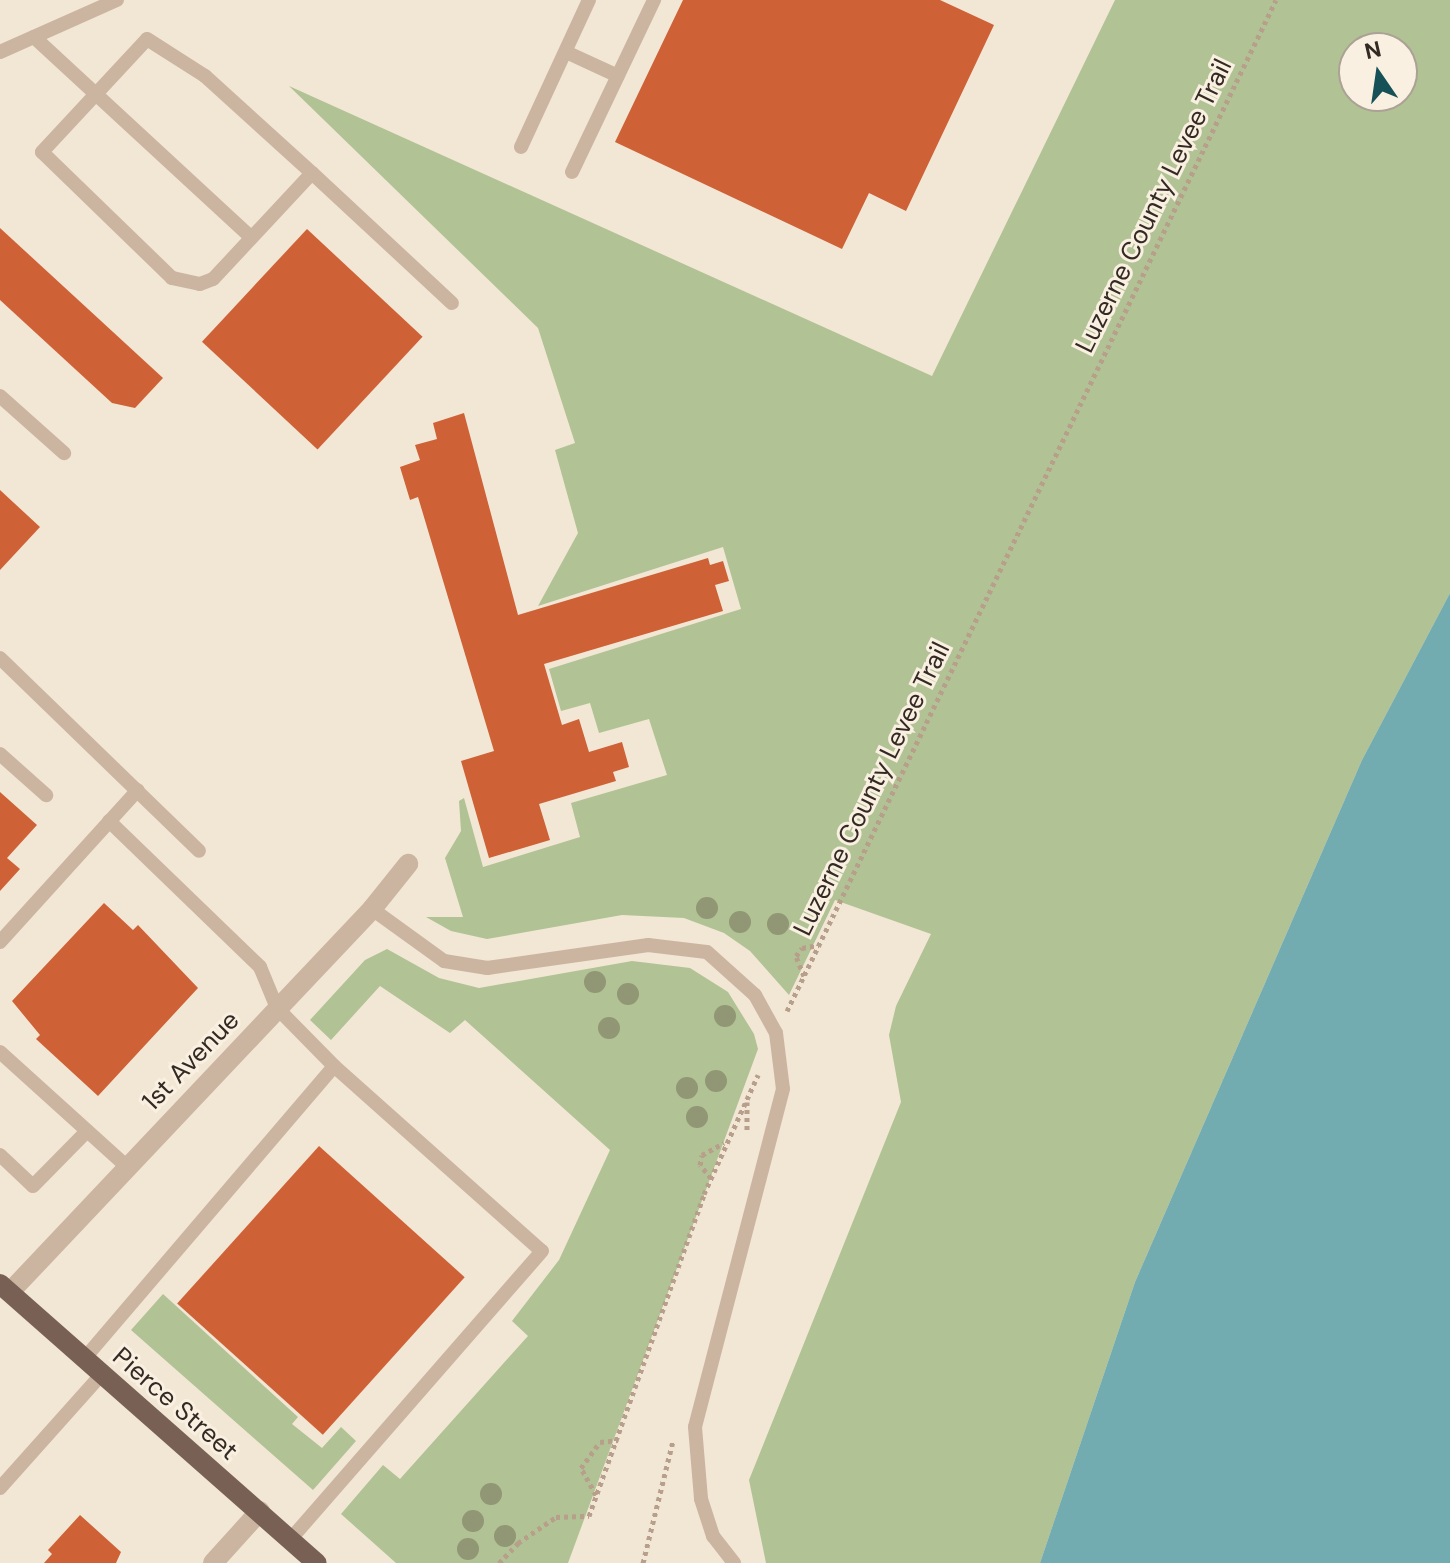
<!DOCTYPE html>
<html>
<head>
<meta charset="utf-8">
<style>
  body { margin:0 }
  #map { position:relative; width:1450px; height:1563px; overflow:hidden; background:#f2e6d5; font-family:"DM Sans",sans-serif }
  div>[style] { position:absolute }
  .green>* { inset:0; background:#b1c294 }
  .water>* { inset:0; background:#72acb1 }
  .building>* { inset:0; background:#cf6136; transform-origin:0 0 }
  .path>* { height:5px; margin-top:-2.5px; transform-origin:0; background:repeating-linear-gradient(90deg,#b79f8b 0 4px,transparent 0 8px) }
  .lane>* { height:14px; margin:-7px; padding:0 7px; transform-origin:7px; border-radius:7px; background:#cbb5a1 }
  .street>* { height:20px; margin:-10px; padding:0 10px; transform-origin:10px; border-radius:10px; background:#cbb5a1 }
  .primary>* { height:20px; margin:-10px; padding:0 10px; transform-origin:10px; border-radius:10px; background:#786154 }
  .trees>* { width:22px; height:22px; margin:-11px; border-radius:50%; background:#919675 }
  span { translate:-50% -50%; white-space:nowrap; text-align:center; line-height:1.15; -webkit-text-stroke:6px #faf0e1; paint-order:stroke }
  .street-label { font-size:26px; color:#342a24 }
  .north { position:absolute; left:1338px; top:32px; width:80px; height:80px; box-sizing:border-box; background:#faf0e1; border:2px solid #aba195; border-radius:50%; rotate:347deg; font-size:22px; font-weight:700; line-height:32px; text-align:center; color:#342a24 }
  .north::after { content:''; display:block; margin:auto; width:28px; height:36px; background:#175158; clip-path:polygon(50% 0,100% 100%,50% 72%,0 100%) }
</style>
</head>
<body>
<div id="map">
  <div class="green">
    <i style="clip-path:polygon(evenodd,1115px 0,1450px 0,1450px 593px,1362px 760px,1135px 1282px,1040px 1563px,766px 1563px,749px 1480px,901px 1102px,889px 1035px,896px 1006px,931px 934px,835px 900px,789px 995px,750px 951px,724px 933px,684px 918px,622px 915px,487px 939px,451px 931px,426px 917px,463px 917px,445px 858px,461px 831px,459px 801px,464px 798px,483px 867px,580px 837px,571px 803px,667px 775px,649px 719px,599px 733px,590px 703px,561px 711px,549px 669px,741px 609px,723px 547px,538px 606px,578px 533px,555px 450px,575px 443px,538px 328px,289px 86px,932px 376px,1115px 0,1354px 48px,1402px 48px,1402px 96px,1354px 96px,1354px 48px)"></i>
    <i style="clip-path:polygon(387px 949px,439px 978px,479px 988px,632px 961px,690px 968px,728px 992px,754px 1034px,758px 1049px,568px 1563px,396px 1563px,341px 1514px,383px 1465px,400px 1479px,528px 1336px,512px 1321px,559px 1260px,610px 1150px,465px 1020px,450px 1033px,380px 986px,331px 1040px,310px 1020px,365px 960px)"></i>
    <i style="clip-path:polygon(163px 1294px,298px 1417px,292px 1424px,322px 1448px,341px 1427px,356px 1441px,313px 1490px,131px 1330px)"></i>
  </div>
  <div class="water">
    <i style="clip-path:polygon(1450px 593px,1450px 1563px,1040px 1563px,1135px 1282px,1362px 760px)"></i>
  </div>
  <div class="building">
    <i style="clip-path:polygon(683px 0,940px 0,994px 25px,906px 211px,869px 193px,842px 249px,615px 142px)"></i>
    <i style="clip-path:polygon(0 228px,163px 378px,135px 408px,112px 403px,0 300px)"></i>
    <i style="left:307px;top:229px;width:158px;height:154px;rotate:43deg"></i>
    <i style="clip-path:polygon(464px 413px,518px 615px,708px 558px,710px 565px,723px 561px,729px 581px,715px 585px,723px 611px,544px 664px,562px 725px,579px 719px,589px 752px,622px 742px,629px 767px,613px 772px,616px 781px,539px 804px,550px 840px,489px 858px,461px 761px,494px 751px,418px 497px,410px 500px,400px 467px,420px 460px,415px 445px,437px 439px,433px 423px)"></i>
    <i style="clip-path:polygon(0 490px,40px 527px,0 570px)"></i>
    <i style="clip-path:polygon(0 792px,37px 825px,7px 858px,20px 869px,0 891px)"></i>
    <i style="clip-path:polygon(104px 903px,133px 930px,138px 925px,198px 988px,98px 1096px,36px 1039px,40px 1035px,12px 1001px)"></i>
    <i style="left:319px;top:1146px;width:196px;height:212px;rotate:42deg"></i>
    <i style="clip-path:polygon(80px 1515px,121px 1552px,116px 1563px,44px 1563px,52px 1554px,48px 1550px)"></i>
  </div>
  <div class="path">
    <i style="left:804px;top:976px;width:22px;rotate:-112deg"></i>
    <i style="left:796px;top:956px;width:10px;rotate:-53deg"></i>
    <i style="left:802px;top:948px;width:17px;rotate:-10deg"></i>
    <i style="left:787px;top:1011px;width:1123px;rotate:-64.19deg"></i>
    <i style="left:747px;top:1102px;width:30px;rotate:90deg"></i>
    <i style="left:711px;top:1178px;width:17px;rotate:-130deg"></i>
    <i style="left:700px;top:1165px;width:10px;rotate:-79deg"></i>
    <i style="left:702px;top:1155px;width:25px;rotate:-29deg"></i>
    <i style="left:596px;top:1495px;width:31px;rotate:-119deg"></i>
    <i style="left:581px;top:1468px;width:32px;rotate:-54deg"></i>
    <i style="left:600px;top:1442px;width:18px;rotate:-6deg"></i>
    <i style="left:499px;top:1563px;width:28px;rotate:-46deg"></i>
    <i style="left:518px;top:1543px;width:46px;rotate:-34.4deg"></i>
    <i style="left:556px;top:1517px;width:33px;rotate:-2deg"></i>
    <i style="left:589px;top:1516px;width:342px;rotate:-70.3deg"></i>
    <i style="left:704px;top:1194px;width:131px;rotate:-65.6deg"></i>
    <i style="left:643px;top:1563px;width:126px;rotate:-76.2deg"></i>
  </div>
  <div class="lane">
    <i style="left:34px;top:37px;width:295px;rotate:42.7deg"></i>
    <i style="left:147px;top:39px;width:69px;rotate:32.5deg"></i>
    <i style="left:205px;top:76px;width:144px;rotate:42.2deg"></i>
    <i style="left:312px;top:173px;width:145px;rotate:133deg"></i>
    <i style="left:213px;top:279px;width:14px;rotate:159deg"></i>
    <i style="left:200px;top:284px;width:29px;rotate:-168deg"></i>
    <i style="left:172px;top:278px;width:181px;rotate:-135.9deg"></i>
    <i style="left:42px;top:152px;width:154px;rotate:-47.1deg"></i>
    <i style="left:0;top:52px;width:128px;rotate:-24deg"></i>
    <i style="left:566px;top:52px;width:57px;rotate:24.8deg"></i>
    <i style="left:521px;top:147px;width:162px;rotate:-65.2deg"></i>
    <i style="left:572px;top:172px;width:191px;rotate:-64.5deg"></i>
    <i style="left:312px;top:173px;width:191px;rotate:42.9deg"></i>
    <i style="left:0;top:396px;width:86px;rotate:41.7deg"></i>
    <i style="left:0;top:658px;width:277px;rotate:44.1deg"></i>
    <i style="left:0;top:754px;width:62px;rotate:41.7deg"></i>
    <i style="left:109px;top:821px;width:210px;rotate:44deg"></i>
    <i style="left:260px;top:967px;width:44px;rotate:67.5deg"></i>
    <i style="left:277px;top:1008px;width:81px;rotate:45.5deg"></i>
    <i style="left:334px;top:1066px;width:278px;rotate:41.7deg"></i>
    <i style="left:542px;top:1251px;width:382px;rotate:131.1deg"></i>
    <i style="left:372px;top:909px;width:89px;rotate:35.8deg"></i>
    <i style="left:444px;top:961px;width:44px;rotate:9.2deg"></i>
    <i style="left:487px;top:968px;width:163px;rotate:-8.1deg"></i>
    <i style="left:648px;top:945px;width:59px;rotate:6.8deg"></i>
    <i style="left:707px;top:952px;width:64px;rotate:41.9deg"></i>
    <i style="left:755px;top:995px;width:43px;rotate:61.1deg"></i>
    <i style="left:776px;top:1033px;width:56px;rotate:82.9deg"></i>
    <i style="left:783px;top:1089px;width:349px;rotate:104.6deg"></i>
    <i style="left:695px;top:1427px;width:72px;rotate:85.2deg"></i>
    <i style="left:701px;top:1499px;width:39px;rotate:72deg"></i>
    <i style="left:713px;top:1536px;width:34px;rotate:52deg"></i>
    <i style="left:0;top:942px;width:205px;rotate:-47.8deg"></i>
    <i style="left:0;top:1052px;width:170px;rotate:42.1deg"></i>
    <i style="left:0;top:1155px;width:45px;rotate:43.2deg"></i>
    <i style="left:33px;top:1186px;width:77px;rotate:-45.5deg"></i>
    <i style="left:84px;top:1359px;width:385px;rotate:-49.5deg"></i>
    <i style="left:0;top:1488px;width:152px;rotate:-48.2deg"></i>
  </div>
  <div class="street">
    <i style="left:10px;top:1292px;width:527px;rotate:-46.61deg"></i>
    <i style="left:372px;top:909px;width:58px;rotate:-51.3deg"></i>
    <i style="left:213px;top:1563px;width:70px;rotate:-47.9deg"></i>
  </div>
  <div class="primary">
    <i style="left:0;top:1284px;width:422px;rotate:41.4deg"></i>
  </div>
  <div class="trees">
    <i style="left:707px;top:908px"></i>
    <i style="left:740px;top:922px"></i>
    <i style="left:778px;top:924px"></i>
    <i style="left:595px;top:982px"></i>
    <i style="left:628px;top:994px"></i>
    <i style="left:725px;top:1016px"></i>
    <i style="left:609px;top:1028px"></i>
    <i style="left:716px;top:1081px"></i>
    <i style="left:687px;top:1088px"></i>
    <i style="left:697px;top:1117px"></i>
    <i style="left:491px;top:1494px"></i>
    <i style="left:473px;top:1521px"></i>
    <i style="left:505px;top:1536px"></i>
    <i style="left:468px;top:1549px"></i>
  </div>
  <div class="street-label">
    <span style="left:1154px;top:206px;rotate:-64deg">Luzerne County Levee Trail</span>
    <span style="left:872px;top:789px;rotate:-64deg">Luzerne County Levee Trail</span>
    <span style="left:191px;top:1061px;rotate:-46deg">1st Avenue</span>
    <span style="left:175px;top:1404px;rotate:41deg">Pierce Street</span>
  </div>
  <div class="north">N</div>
</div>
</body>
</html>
